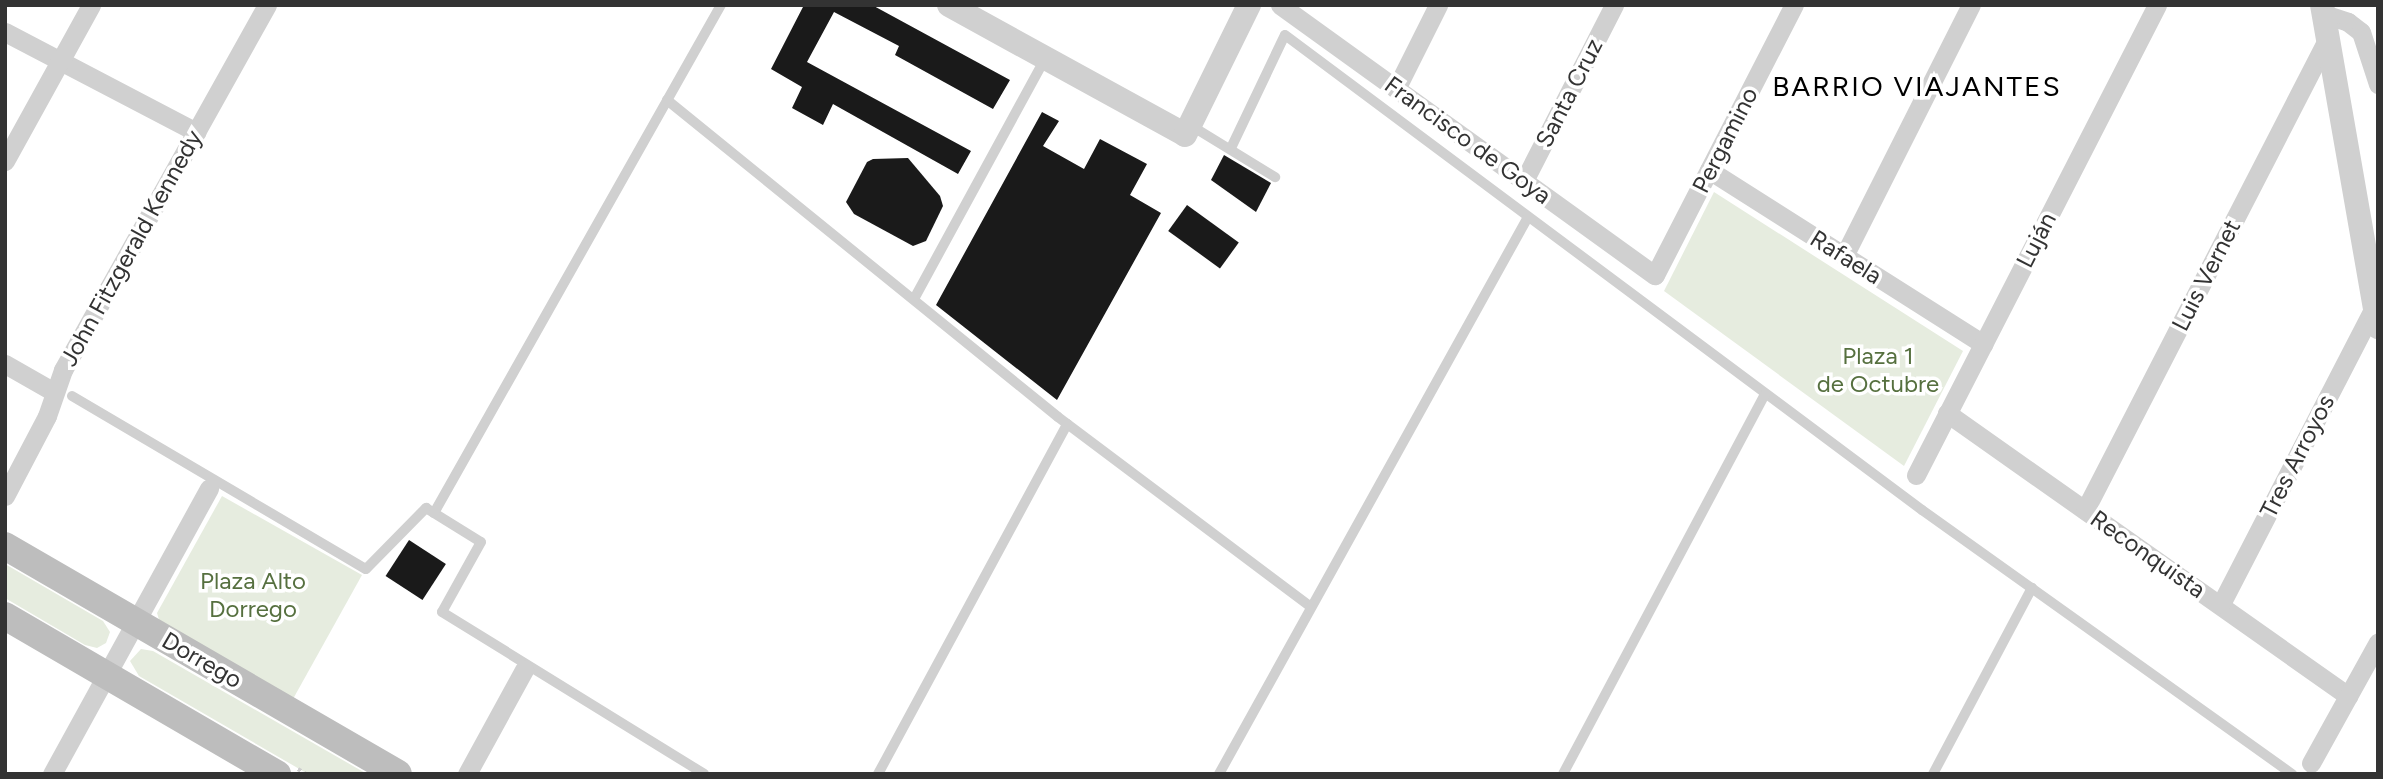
<!DOCTYPE html>
<html>
<head>
<meta charset="utf-8">
<style>
  body { margin:0 }
  #map { position:relative; width:2383px; height:779px; overflow:hidden; background:#fff; font-family:Figtree,sans-serif }
  div>[style] { position:absolute }
  .green>* { inset:0; background:#e6ecdf }
  .building>* { inset:0; background:#1a1a1a; transform-origin:0 0 }
  .path>* { height:3.5px; margin-top:-1.75px; transform-origin:0; background:repeating-linear-gradient(90deg,#cdcdcd 0 3.5px,transparent 0 7px) }
  .service>* { height:10px; margin:-5px; padding:0 5px; transform-origin:5px; border-radius:5px; background:#d0d0d0 }
  .minor>* { height:19px; margin:-9.5px; padding:0 9.5px; transform-origin:9.5px; border-radius:9.5px; background:#d0d0d0 }
  .tertiary>* { height:24px; margin:-12px; padding:0 12px; transform-origin:12px; border-radius:12px; background:#d0d0d0 }
  .secondary>* { height:28px; margin:-14px; padding:0 14px; transform-origin:14px; border-radius:14px; background:#bdbdbd }
  span { translate:-50% -50%; white-space:nowrap; text-align:center; line-height:1.15; -webkit-text-stroke:7px #fff; paint-order:stroke }
  .street-label { font-size:24px; color:#333 }
  .park-label { font-size:24px; color:#56703f }
  .quarter-label { font-size:28px; color:#000; letter-spacing:2px }
  .frame { position:absolute; inset:0; border:7px solid #333; pointer-events:none }
</style>
</head>
<body>
<div id="map">
  <div class="green">
    <i style="clip-path:polygon(1714px 192px,1963px 351px,1904px 466px,1664px 291px)"></i>
    <i style="clip-path:polygon(222px 496px,362px 575px,293px 699px,160px 623px,157px 613px)"></i>
    <i style="clip-path:polygon(5px 564px,103px 621px,110px 632px,106px 643px,97px 648px,85px 645px,5px 598px)"></i>
    <i style="clip-path:polygon(141px 649px,153px 651px,367px 774px,308px 774px,139px 676px,130px 661px)"></i>
  </div>
  <div class="building">
    <i style="clip-path:polygon(804px 5px,872px 5px,1010px 80px,993px 109px,895px 55px,899px 46px,834px 12px,807px 62px,971px 151px,958px 174px,833px 104px,823px 125px,792px 108px,802px 87px,771px 69px)"></i>
    <i style="clip-path:polygon(1042px 112px,1059px 121px,1043px 146px,1084px 169px,1100px 139px,1147px 164px,1130px 195px,1161px 213px,1057px 400px,936px 305px)"></i>
    <i style="clip-path:polygon(1224px 155px,1271px 183px,1256px 212px,1211px 180px)"></i>
    <i style="clip-path:polygon(908px 158px,940px 196px,943px 206px,926px 241px,913px 246px,854px 214px,846px 202px,867px 162px,873px 159px)"></i>
    <i style="left:1187px;top:205px;width:64px;height:32px;rotate:36deg"></i>
    <i style="left:409px;top:540px;width:44px;height:43px;rotate:33deg"></i>
  </div>
  <div class="path">
    <i style="left:298px;top:769px;width:9px;rotate:32deg"></i>
  </div>
  <div class="service">
    <i style="left:667px;top:100px;width:503px;rotate:39.03deg"></i>
    <i style="left:1058px;top:417px;width:316px;rotate:36.9deg"></i>
    <i style="left:1190px;top:125px;width:100px;rotate:31.5deg"></i>
    <i style="left:1231px;top:148px;width:125px;rotate:-64.5deg"></i>
    <i style="left:1285px;top:35px;width:795px;rotate:36.71deg"></i>
    <i style="left:1922px;top:510px;width:455px;rotate:35.5deg"></i>
    <i style="left:914px;top:299px;width:273px;rotate:-61.4deg"></i>
    <i style="left:72px;top:396px;width:341px;rotate:30.5deg"></i>
    <i style="left:366px;top:569px;width:86px;rotate:-45.5deg"></i>
    <i style="left:426px;top:508px;width:9px;rotate:32deg"></i>
    <i style="left:434px;top:513px;width:55px;rotate:31.7deg"></i>
    <i style="left:481px;top:542px;width:80px;rotate:119.1deg"></i>
    <i style="left:442px;top:612px;width:308px;rotate:31.7deg"></i>
    <i style="left:434px;top:513px;width:583px;rotate:-60.54deg"></i>
    <i style="left:878px;top:774px;width:398px;rotate:-61.6deg"></i>
    <i style="left:1219px;top:774px;width:637px;rotate:-60.98deg"></i>
    <i style="left:1563px;top:774px;width:430px;rotate:-62deg"></i>
    <i style="left:1933px;top:774px;width:211px;rotate:-62deg"></i>
  </div>
  <div class="minor">
    <i style="left:1280px;top:5px;width:462px;rotate:35.8deg"></i>
    <i style="left:1655px;top:275px;width:304px;rotate:-62.8deg"></i>
    <i style="left:2324px;top:14px;width:25px;rotate:18deg"></i>
    <i style="left:2348px;top:22px;width:16px;rotate:38deg"></i>
    <i style="left:2361px;top:32px;width:55px;rotate:71.9deg"></i>
    <i style="left:5px;top:32px;width:216px;rotate:27.6deg"></i>
    <i style="left:1396px;top:89px;width:94px;rotate:-63.4deg"></i>
    <i style="left:5px;top:161px;width:178px;rotate:-61.1deg"></i>
    <i style="left:1709px;top:170px;width:325px;rotate:32.4deg"></i>
    <i style="left:1524px;top:181px;width:198px;rotate:-62.9deg"></i>
    <i style="left:1844px;top:256px;width:281px;rotate:-63.2deg"></i>
    <i style="left:5px;top:364px;width:56px;rotate:29.7deg"></i>
    <i style="left:1947px;top:413px;width:491px;rotate:35.2deg"></i>
    <i style="left:1916px;top:475px;width:528px;rotate:-62.85deg"></i>
    <i style="left:5px;top:496px;width:90px;rotate:-62.3deg"></i>
    <i style="left:47px;top:416px;width:49px;rotate:-70.8deg"></i>
    <i style="left:63px;top:370px;width:418px;rotate:-60.8deg"></i>
    <i style="left:2085px;top:510px;width:529px;rotate:-62.76deg"></i>
    <i style="left:2221px;top:604px;width:333px;rotate:-62.7deg"></i>
    <i style="left:2311px;top:763px;width:138px;rotate:-61deg"></i>
    <i style="left:52px;top:774px;width:326px;rotate:-61.2deg"></i>
    <i style="left:467px;top:774px;width:119px;rotate:-61.3deg"></i>
  </div>
  <div class="tertiary">
    <i style="left:949px;top:5px;width:269px;rotate:28.8deg"></i>
    <i style="left:1185px;top:135px;width:145px;rotate:-63.8deg"></i>
    <i style="left:2322px;top:5px;width:327px;rotate:80.1deg"></i>
  </div>
  <div class="secondary">
    <i style="left:5px;top:546px;width:454px;rotate:30.1deg"></i>
    <i style="left:5px;top:616px;width:315px;rotate:30.2deg"></i>
  </div>
  <div class="street-label">
    <span style="left:1569px;top:93px;rotate:-63deg">Santa Cruz</span>
    <span style="left:1468px;top:140px;rotate:36deg">Francisco de Goya</span>
    <span style="left:1725px;top:140px;rotate:-63deg">Pergamino</span>
    <span style="left:2036px;top:240px;rotate:-63deg">Luján</span>
    <span style="left:131px;top:248px;rotate:-61deg">John Fitzgerald Kennedy</span>
    <span style="left:1846px;top:257px;rotate:32deg">Rafaela</span>
    <span style="left:2206px;top:275px;rotate:-63deg">Luis Vernet</span>
    <span style="left:2297px;top:456px;rotate:-63deg">Tres Arroyos</span>
    <span style="left:2148px;top:554px;rotate:35deg">Reconquista</span>
    <span style="left:202px;top:660px;rotate:30deg">Dorrego</span>
  </div>
  <div class="park-label">
    <span style="left:1878px;top:370px">Plaza 1<br>de Octubre</span>
    <span style="left:253px;top:595px">Plaza Alto<br>Dorrego</span>
  </div>
  <div class="quarter-label">
    <span style="left:1917px;top:86px">BARRIO VIAJANTES</span>
  </div>
  <div class="frame"></div>
</div>
</body>
</html>
